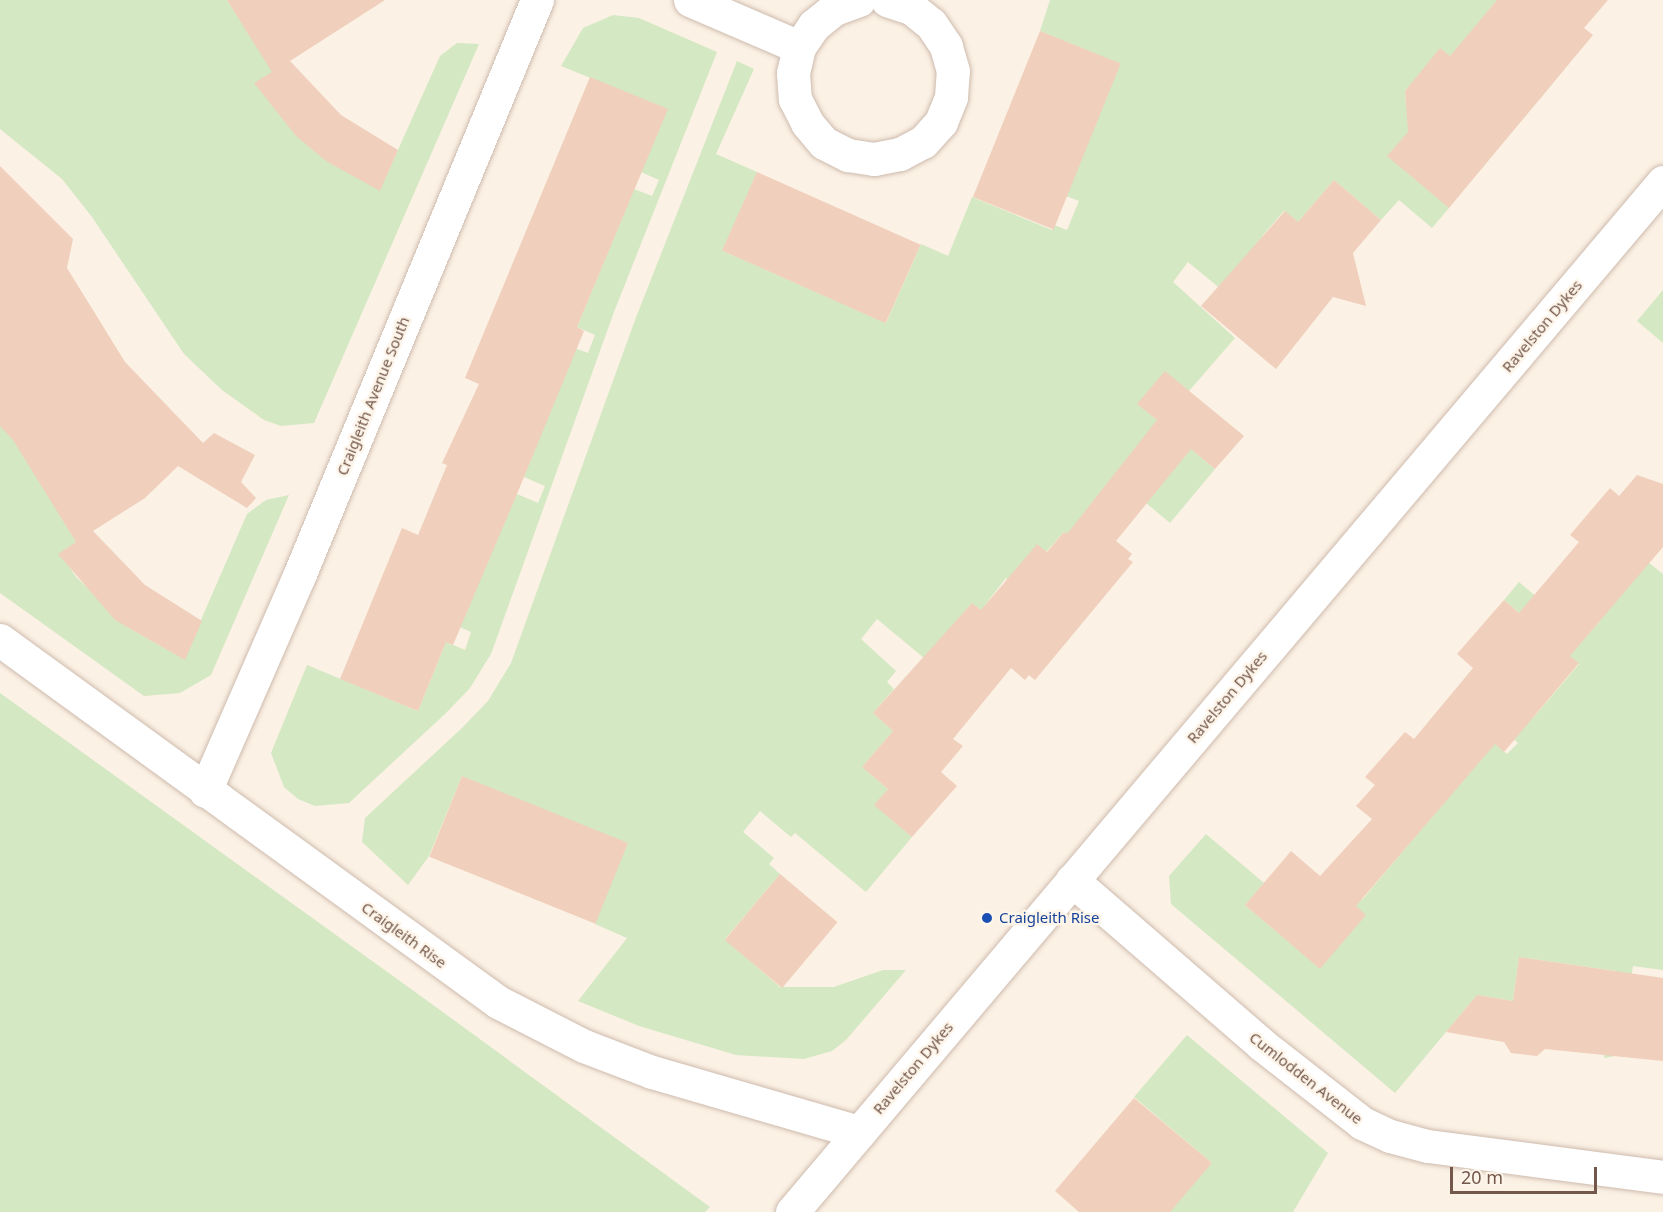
<!DOCTYPE html>
<html>
<head>
<meta charset="utf-8">
<style>
  body { margin:0 }
  #map { position:relative; width:1663px; height:1212px; overflow:hidden; background:#fbf1e4; font-family:"Noto Sans",sans-serif }
  div>[style] { position:absolute }
  .green>* { inset:0; background:#d4e8c3 }
  .building>* { inset:0; background:#f0cfbc; transform-origin:0 0 }
  .roads { filter:drop-shadow(0 0 2px #cebbae) drop-shadow(0 0 2px #cebbae) }
  .street>* { height:33px; margin:-16.5px; padding:0 16.5px; transform-origin:16.5px; border-radius:16.5px; background:#fff }
  .secondary>* { height:33px; margin:-16.5px; padding:0 16.5px; transform-origin:16.5px; border-radius:16.5px; background:#fff }
  .dots>* { width:16px; height:16px; translate:-50% -50%; box-sizing:border-box; border:3px solid #fef5ea; border-radius:50% }
  span { translate:-50% -50%; white-space:nowrap; text-align:center; line-height:1.15; -webkit-text-stroke:5px #fef5ea; paint-order:stroke }
  .street-label { font-size:15px; color:#73574a }
  .transit-label { font-size:15px; color:#164399 }
  .left { translate:0 -50%; text-align:left }
  .scale { position:absolute; left:1450px; top:1167px; width:147px; height:27px; box-sizing:border-box; border:3px solid #73574a; border-top:0; padding-left:8px; font-size:18px; line-height:21px; white-space:nowrap; color:#73574a; -webkit-text-stroke:4px #fef5ea; paint-order:stroke }
</style>
</head>
<body>
<div id="map">
  <div class="green">
    <i style="clip-path:polygon(0 0,227px 0,335px 165px,380px 190px,440px 56px,457px 43px,479px 44px,314px 423px,281px 426px,264px 420px,222px 390px,184px 354px,92px 217px,62px 179px,0 129px)"></i>
    <i style="clip-path:polygon(1050px 0,1497px 0,1479px 22px,1552px 84px,1540px 99px,1507px 73px,1491px 91px,1441px 49px,1405px 91px,1406px 106px,1420px 118px,1449px 208px,1432px 228px,1399px 200px,1381px 220px,1334px 180px,1298px 222px,1284px 211px,1263px 235px,1277px 247px,1250px 313px,1188px 262px,1173px 282px,1235px 338px,1189px 391px,1138px 404px,1215px 469px,1170px 523px,1146px 503px,1071px 537px,1064px 532px,1015px 586px,1006px 578px,985px 605px,996px 615px,993px 620px,972px 603px,952px 627px,947px 677px,877px 619px,861px 639px,896px 671px,887px 682px,894px 689px,873px 713px,893px 731px,862px 767px,888px 789px,875px 805px,912px 837px,866px 892px,795px 833px,791px 837px,760px 811px,743px 832px,774px 858px,769px 864px,780px 874px,725px 939px,780px 987px,834px 987px,883px 970px,906px 970px,846px 1040px,832px 1051px,804px 1059px,736px 1055px,639px 1026px,578px 1001px,627px 938px,595px 924px,545px 811px,462px 776px,429px 856px,408px 885px,362px 842px,365px 818px,462px 728px,488px 701px,511px 663px,635px 320px,737px 61px,754px 69px,716px 154px,757px 172px,723px 251px,886px 323px,921px 244px,948px 256px,972px 197px,1052px 230px,1054px 225px,1067px 230px,1079px 201px,1066px 196px,1120px 64px,1040px 31px)"></i>
    <i style="clip-path:polygon(613px 15px,639px 18px,717px 52px,614px 312px,491px 654px,470px 688px,446px 713px,349px 803px,315px 806px,298px 799px,284px 787px,271px 753px,307px 665px,418px 711px,446px 642px,465px 650px,471px 632px,453px 624px,517px 494px,538px 503px,545px 486px,524px 477px,569px 346px,588px 353px,595px 335px,577px 327px,634px 189px,652px 196px,659px 180px,641px 172px,667px 109px,561px 66px,583px 28px)"></i>
    <i style="clip-path:polygon(1663px 290px,1663px 343px,1637px 321px)"></i>
    <i style="clip-path:polygon(0 426px,9px 429px,76px 542px,61px 554px,76px 577px,129px 628px,184px 659px,247px 514px,266px 500px,289px 495px,211px 675px,180px 693px,144px 696px,0 593px)"></i>
    <i style="clip-path:polygon(1649px 563px,1663px 574px,1663px 970px,1633px 966px,1620px 1055px,1604px 1058px,1616px 971px,1519px 957px,1513px 1001px,1477px 995px,1395px 1093px,1171px 904px,1169px 876px,1206px 834px,1264px 883px,1245px 905px,1320px 968px,1322px 877px,1362px 900px,1494px 743px,1507px 754px,1518px 743px,1505px 731px,1533px 718px,1579px 664px,1504px 600px,1519px 582px,1585px 638px,1600px 621px,1566px 592px)"></i>
    <i style="clip-path:polygon(0 693px,429px 1002px,710px 1207px,705px 1212px,0 1212px)"></i>
    <i style="clip-path:polygon(1187px 1035px,1328px 1153px,1293px 1212px,1165px 1212px,1212px 1163px,1134px 1097px)"></i>
  </div>
  <div class="building">
    <i style="clip-path:polygon(227px 0,385px 0,290px 61px,341px 115px,398px 150px,380px 191px,326px 161px,296px 136px,254px 83px,272px 72px)"></i>
    <i style="clip-path:polygon(1497px 0,1608px 0,1584px 28px,1593px 35px,1449px 208px,1387px 156px,1408px 132px,1405px 91px,1440px 48px,1450px 56px)"></i>
    <i style="left:1040px;top:31px;width:87px;height:179px;rotate:22deg"></i>
    <i style="clip-path:polygon(590px 77px,668px 109px,577px 327px,584px 331px,517px 494px,453px 645px,446px 642px,418px 711px,340px 679px,402px 528px,418px 535px,447px 465px,442px 463px,479px 384px,465px 378px)"></i>
    <i style="clip-path:polygon(0 166px,73px 239px,67px 268px,125px 362px,203px 443px,214px 433px,255px 455px,241px 482px,256px 498px,247px 508px,178px 466px,145px 498px,93px 531px,145px 585px,202px 621px,185px 660px,115px 620px,58px 554px,76px 542px,13px 440px,0 426px)"></i>
    <i style="left:757px;top:172px;width:179px;height:86px;rotate:24deg"></i>
    <i style="clip-path:polygon(1334px 180px,1381px 220px,1353px 253px,1366px 306px,1333px 297px,1276px 369px,1201px 306px,1285px 211px,1298px 222px)"></i>
    <i style="clip-path:polygon(1165px 371px,1244px 436px,1215px 469px,1191px 449px,1116px 541px,1132px 554px,1128px 559px,1133px 562px,1035px 680px,1029px 675px,1025px 680px,1011px 668px,953px 739px,963px 746px,941px 772px,957px 786px,912px 837px,874px 805px,888px 789px,862px 767px,893px 731px,873px 713px,972px 603px,981px 610px,1037px 544px,1047px 552px,1064px 532px,1067px 534px,1157px 420px,1137px 404px)"></i>
    <i style="clip-path:polygon(1637px 475px,1663px 484px,1663px 547px,1570px 656px,1579px 663px,1504px 752px,1495px 744px,1356px 906px,1366px 915px,1320px 969px,1245px 905px,1291px 851px,1320px 876px,1372px 819px,1356px 806px,1375px 785px,1365px 777px,1405px 732px,1414px 739px,1473px 668px,1457px 654px,1504px 600px,1519px 613px,1579px 542px,1570px 535px,1610px 488px,1619px 496px)"></i>
    <i style="left:462px;top:776px;width:179px;height:87px;rotate:22deg"></i>
    <i style="left:780px;top:874px;width:75px;height:86px;rotate:40deg"></i>
    <i style="clip-path:polygon(1519px 957px,1663px 978px,1663px 1061px,1545px 1049px,1537px 1056px,1511px 1053px,1504px 1042px,1446px 1032px,1477px 995px,1513px 1001px)"></i>
    <i style="clip-path:polygon(1134px 1098px,1212px 1163px,1170px 1212px,1079px 1212px,1055px 1191px)"></i>
  </div>
  <div class="roads">
    <div class="street">
      <i style="left:690px;top:0;width:119px;rotate:23.3deg"></i>
      <i style="left:859px;top:0;width:27px;rotate:160deg"></i>
      <i style="left:834px;top:9px;width:26px;rotate:141deg"></i>
      <i style="left:814px;top:25px;width:27px;rotate:124deg"></i>
      <i style="left:799px;top:47px;width:27px;rotate:103deg"></i>
      <i style="left:793px;top:73px;width:26px;rotate:86deg"></i>
      <i style="left:795px;top:99px;width:27px;rotate:63deg"></i>
      <i style="left:807px;top:123px;width:26px;rotate:50deg"></i>
      <i style="left:824px;top:143px;width:27px;rotate:27deg"></i>
      <i style="left:848px;top:155px;width:26px;rotate:9deg"></i>
      <i style="left:874px;top:159px;width:26px;rotate:-11deg"></i>
      <i style="left:900px;top:154px;width:26px;rotate:-28deg"></i>
      <i style="left:923px;top:142px;width:27px;rotate:-48deg"></i>
      <i style="left:941px;top:122px;width:27px;rotate:-68deg"></i>
      <i style="left:951px;top:97px;width:26px;rotate:-86deg"></i>
      <i style="left:953px;top:71px;width:26px;rotate:-106deg"></i>
      <i style="left:946px;top:46px;width:27px;rotate:-124deg"></i>
      <i style="left:931px;top:24px;width:26px;rotate:-141deg"></i>
      <i style="left:911px;top:8px;width:25px;rotate:-162deg"></i>
      <i style="left:0;top:640px;width:616px;rotate:36.01deg"></i>
      <i style="left:498px;top:1002px;width:97px;rotate:27.1deg"></i>
      <i style="left:584px;top:1046px;width:73px;rotate:20.9deg"></i>
      <i style="left:652px;top:1072px;width:216px;rotate:16.2deg"></i>
      <i style="left:205px;top:791px;width:235px;rotate:-66.4deg"></i>
      <i style="left:299px;top:576px;width:623px;rotate:-67.55deg"></i>
      <i style="left:1072px;top:880px;width:250px;rotate:40.9deg"></i>
      <i style="left:1261px;top:1044px;width:128px;rotate:38deg"></i>
      <i style="left:1362px;top:1123px;width:31px;rotate:25deg"></i>
      <i style="left:1390px;top:1136px;width:39px;rotate:15deg"></i>
      <i style="left:1428px;top:1146px;width:237px;rotate:7.5deg"></i>
    </div>
    <div class="secondary">
      <i style="left:792px;top:1212px;width:1349px;rotate:-49.78deg"></i>
    </div>
  </div>
  <div class="dots">
    <i style="left:987px;top:918px;background:#1a4fb4"></i>
  </div>
  <div class="street-label">
    <span style="left:1542px;top:326px;rotate:-50deg">Ravelston Dykes</span>
    <span style="left:373px;top:396px;rotate:-68deg">Craigleith Avenue South</span>
    <span style="left:1227px;top:697px;rotate:-50deg">Ravelston Dykes</span>
    <span style="left:404px;top:935px;rotate:36deg">Craigleith Rise</span>
    <span style="left:913px;top:1068px;rotate:-50deg">Ravelston Dykes</span>
    <span style="left:1306px;top:1078px;rotate:38deg">Cumlodden Avenue</span>
  </div>
  <div class="transit-label">
    <span class="left" style="left:999px;top:918px">Craigleith Rise</span>
  </div>
  <div class="scale">20 m</div>
</div>
</body>
</html>
